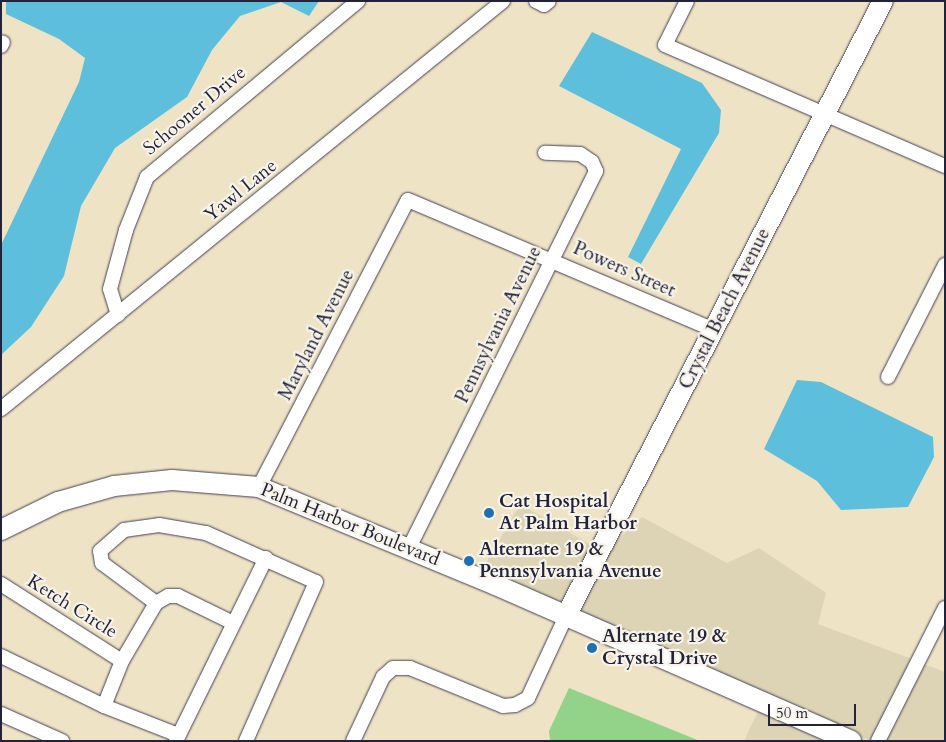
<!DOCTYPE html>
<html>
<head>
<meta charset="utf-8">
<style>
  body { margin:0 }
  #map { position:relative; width:946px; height:742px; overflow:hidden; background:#efe3c6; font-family:Cardo,serif }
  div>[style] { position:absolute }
  .built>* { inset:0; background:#dcd4b5; transform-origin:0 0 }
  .green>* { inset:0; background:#92d289 }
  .water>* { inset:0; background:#5ebfdc }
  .roads { filter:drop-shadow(0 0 1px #413f50) drop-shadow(0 0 1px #413f50) }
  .street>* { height:14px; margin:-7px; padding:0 7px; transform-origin:7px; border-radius:7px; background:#fff }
  .secondary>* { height:20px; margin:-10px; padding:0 10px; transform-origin:10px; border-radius:10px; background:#fff }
  .dots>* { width:14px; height:14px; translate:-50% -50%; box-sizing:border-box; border:2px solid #f7f3e8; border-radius:50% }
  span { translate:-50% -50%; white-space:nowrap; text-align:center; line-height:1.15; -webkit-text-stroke:4.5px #f7f3e8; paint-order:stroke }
  .street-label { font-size:19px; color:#22223b }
  .poi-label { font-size:19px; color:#22223b; font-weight:700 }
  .left { translate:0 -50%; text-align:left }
  .frame { position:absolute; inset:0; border:2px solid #22223b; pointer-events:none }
  .scale { position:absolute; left:768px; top:704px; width:88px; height:22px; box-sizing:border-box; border:2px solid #22223b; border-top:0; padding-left:6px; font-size:15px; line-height:18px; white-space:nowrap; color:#22223b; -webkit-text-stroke:4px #f7f3e8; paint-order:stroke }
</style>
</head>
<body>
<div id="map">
  <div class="built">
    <i style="left:520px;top:504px;width:86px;height:79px;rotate:30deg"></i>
    <i style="clip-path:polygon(642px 517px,727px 563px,759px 548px,826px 593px,818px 624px,912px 659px,870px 741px,575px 614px,608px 549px)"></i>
    <i style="clip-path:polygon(924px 664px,945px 672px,945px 741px,885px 741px)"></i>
    <i style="clip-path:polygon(759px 709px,836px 741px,744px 741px)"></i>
  </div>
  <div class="green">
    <i style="clip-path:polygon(569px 688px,700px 741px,550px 741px,549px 731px)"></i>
  </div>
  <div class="water">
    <i style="clip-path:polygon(6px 1px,319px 1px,309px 16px,281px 2px,240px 16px,212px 50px,187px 97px,115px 148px,81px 206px,64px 276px,31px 327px,1px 355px,1px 245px,79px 82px,85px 58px,59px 39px,6px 14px)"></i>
    <i style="clip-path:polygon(592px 32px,702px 83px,721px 110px,719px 133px,641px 264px,628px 257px,681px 149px,559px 86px)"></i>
    <i style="clip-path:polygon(797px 380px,821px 382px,933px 437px,934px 457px,908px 507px,841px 510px,817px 481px,764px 449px)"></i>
  </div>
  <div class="roads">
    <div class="street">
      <i style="left:536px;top:1px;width:9px;rotate:27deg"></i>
      <i style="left:544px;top:5px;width:6px;rotate:-39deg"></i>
      <i style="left:687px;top:1px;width:49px;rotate:116.6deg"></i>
      <i style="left:665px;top:45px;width:305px;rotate:23.4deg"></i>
      <i style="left:1px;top:46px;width:4px;rotate:-63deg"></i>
      <i style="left:118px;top:315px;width:27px;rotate:-107deg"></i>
      <i style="left:110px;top:289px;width:61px;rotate:-74.8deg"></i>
      <i style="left:126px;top:230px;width:57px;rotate:-68.4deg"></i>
      <i style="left:147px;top:177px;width:275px;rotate:-39.8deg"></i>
      <i style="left:888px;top:377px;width:126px;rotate:-63deg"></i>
      <i style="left:1px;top:409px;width:647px;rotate:-39.1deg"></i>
      <i style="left:259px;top:487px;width:323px;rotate:-62.6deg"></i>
      <i style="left:408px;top:200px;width:332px;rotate:23deg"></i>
      <i style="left:409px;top:548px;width:421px;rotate:-63.6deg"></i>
      <i style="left:596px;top:171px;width:10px;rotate:-114deg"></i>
      <i style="left:592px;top:162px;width:14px;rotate:-146deg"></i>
      <i style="left:580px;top:154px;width:35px;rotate:-178deg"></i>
      <i style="left:1px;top:584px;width:143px;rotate:32.5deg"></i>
      <i style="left:156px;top:603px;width:67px;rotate:-143.5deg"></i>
      <i style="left:102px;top:563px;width:12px;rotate:-99deg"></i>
      <i style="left:100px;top:551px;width:32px;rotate:-41deg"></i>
      <i style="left:124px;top:530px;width:35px;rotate:-8deg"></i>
      <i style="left:159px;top:525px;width:48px;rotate:9.7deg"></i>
      <i style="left:206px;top:533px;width:120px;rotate:24deg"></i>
      <i style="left:316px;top:582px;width:174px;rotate:113.8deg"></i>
      <i style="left:1px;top:656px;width:114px;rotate:25.9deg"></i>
      <i style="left:104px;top:706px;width:79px;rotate:21.4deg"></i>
      <i style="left:104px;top:706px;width:48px;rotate:-68.2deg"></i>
      <i style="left:122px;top:661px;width:67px;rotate:-59.6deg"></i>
      <i style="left:156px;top:603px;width:14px;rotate:-30deg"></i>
      <i style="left:168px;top:596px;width:10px"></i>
      <i style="left:178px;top:596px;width:61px;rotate:26.1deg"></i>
      <i style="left:1px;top:714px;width:67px;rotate:23.9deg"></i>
      <i style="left:176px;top:741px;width:204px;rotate:-63.8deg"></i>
      <i style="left:353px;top:741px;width:71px;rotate:-64.9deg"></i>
      <i style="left:383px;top:677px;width:13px;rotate:-42deg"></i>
      <i style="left:393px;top:668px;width:17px"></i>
      <i style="left:410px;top:668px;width:100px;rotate:22.2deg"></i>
      <i style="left:503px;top:706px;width:12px;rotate:-5deg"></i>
      <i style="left:515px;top:705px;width:15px;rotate:-28deg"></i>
      <i style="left:528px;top:698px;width:90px;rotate:-65.1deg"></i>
      <i style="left:878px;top:741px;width:149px;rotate:-63.3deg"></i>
    </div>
    <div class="secondary">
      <i style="left:1px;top:530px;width:64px;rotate:-26.2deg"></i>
      <i style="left:58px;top:502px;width:58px;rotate:-15.9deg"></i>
      <i style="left:114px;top:486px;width:58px;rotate:-5.9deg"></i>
      <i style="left:172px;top:480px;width:87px;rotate:4.6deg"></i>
      <i style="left:259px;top:487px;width:256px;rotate:22.5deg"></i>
      <i style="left:496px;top:585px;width:388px;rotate:23.7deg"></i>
      <i style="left:566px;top:616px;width:692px;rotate:-62.73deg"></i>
    </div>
  </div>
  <div class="dots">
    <i style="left:489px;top:513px;background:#1f6fb2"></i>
    <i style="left:469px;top:561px;background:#1f6fb2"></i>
    <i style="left:592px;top:648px;background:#1f6fb2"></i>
  </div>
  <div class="street-label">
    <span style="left:195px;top:111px;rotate:-40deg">Schooner Drive</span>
    <span style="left:241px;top:191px;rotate:-39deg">Yawl Lane</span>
    <span style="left:624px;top:270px;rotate:24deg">Powers Street</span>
    <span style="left:725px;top:309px;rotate:-63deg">Crystal Beach Avenue</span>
    <span style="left:499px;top:325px;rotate:-64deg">Pennsylvania Avenue</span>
    <span style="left:317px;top:335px;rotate:-63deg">Maryland Avenue</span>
    <span style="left:350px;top:525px;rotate:22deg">Palm Harbor Boulevard</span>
    <span style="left:72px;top:607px;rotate:32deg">Ketch Circle</span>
  </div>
  <div class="poi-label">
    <span class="left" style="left:499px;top:513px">Cat Hospital<br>At Palm Harbor</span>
    <span class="left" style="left:479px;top:561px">Alternate 19 &amp;<br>Pennsylvania Avenue</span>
    <span class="left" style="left:602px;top:648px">Alternate 19 &amp;<br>Crystal Drive</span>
  </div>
  <div class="frame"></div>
  <div class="scale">50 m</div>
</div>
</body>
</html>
